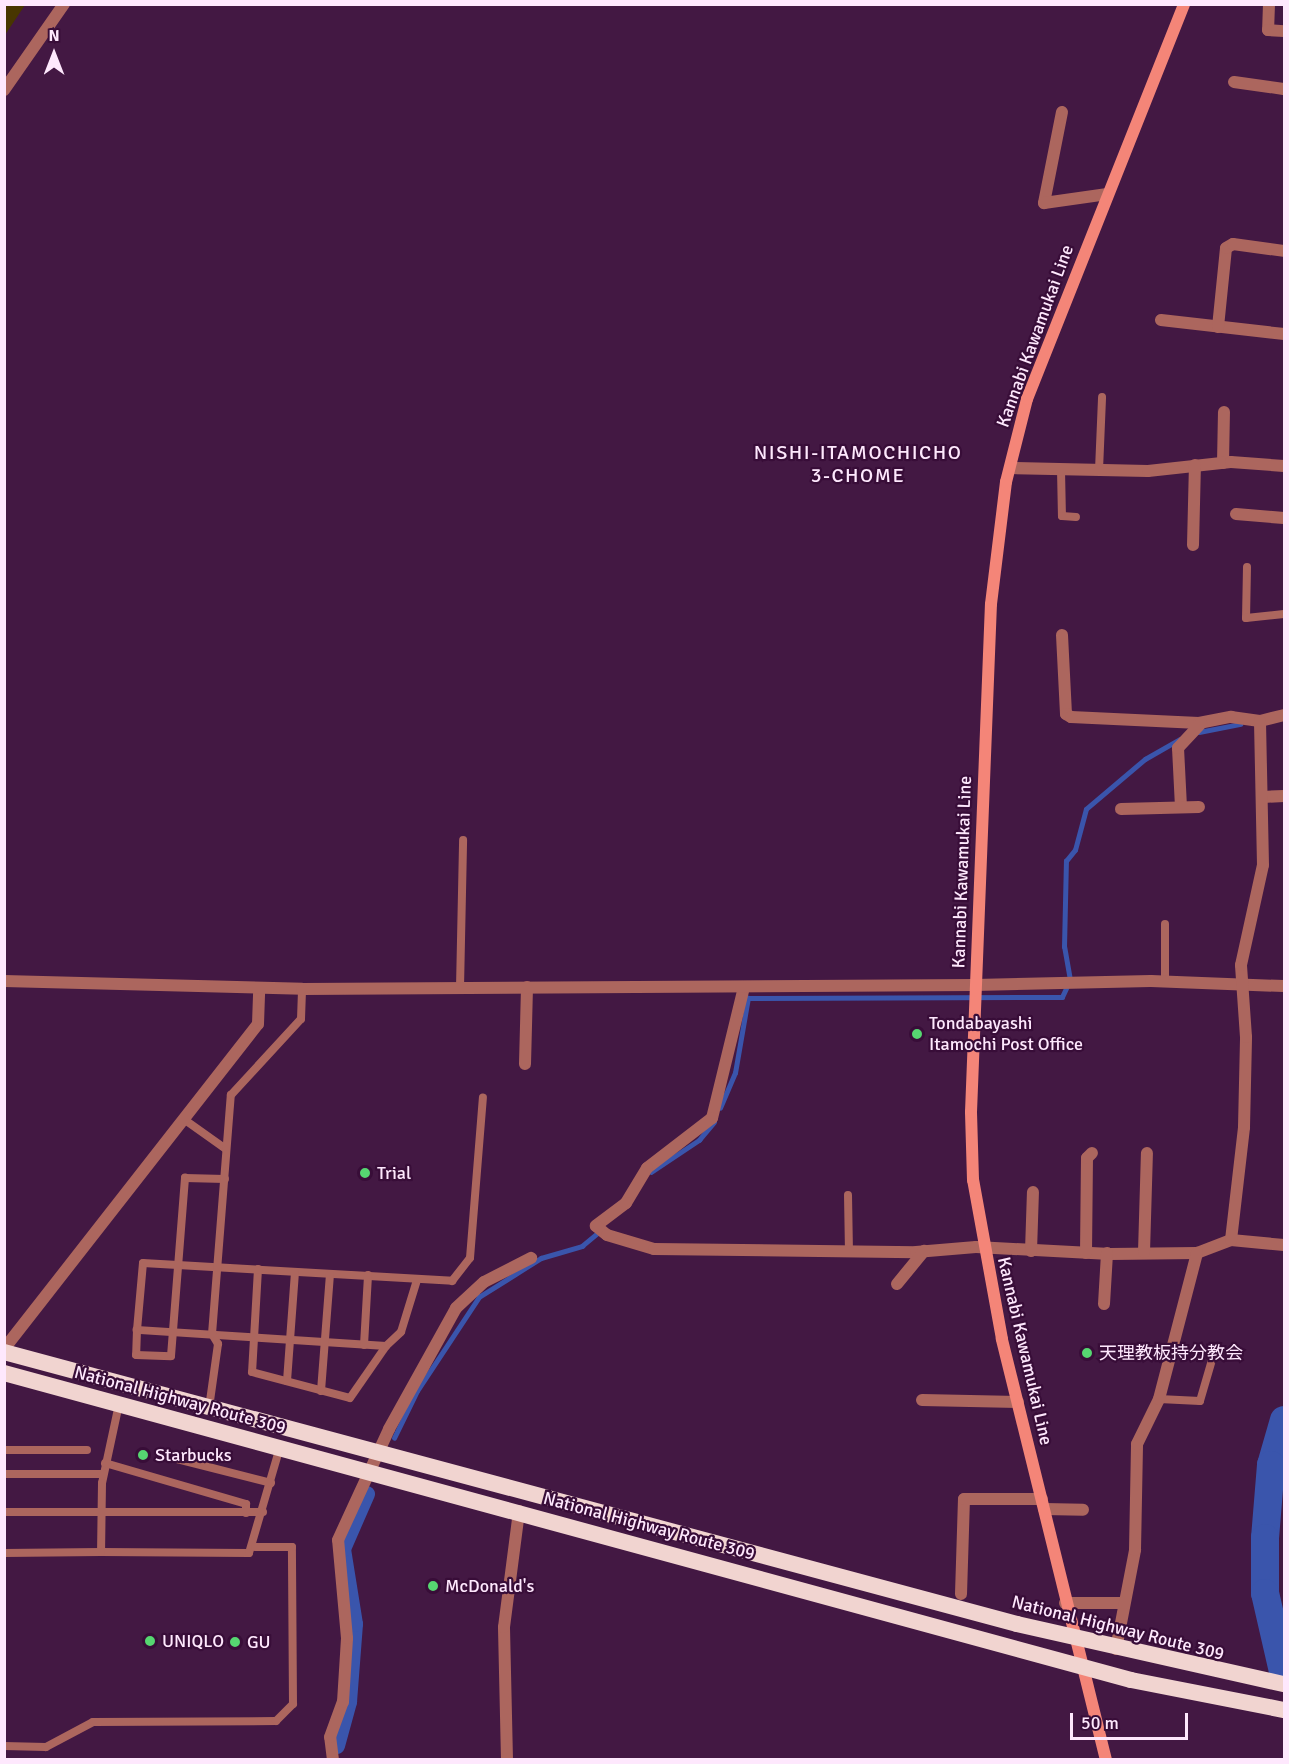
<!DOCTYPE html>
<html>
<head>
<meta charset="utf-8">
<style>
  body { margin:0 }
  #map { position:relative; width:1289px; height:1764px; overflow:hidden; background:#431843; font-family:Signika,"Noto Sans JP",sans-serif }
  div>[style] { position:absolute }
  .green>* { inset:0; background:#483600 }
  .stream>* { height:4.5px; margin:-2.25px; padding:0 2.25px; transform-origin:2.25px; border-radius:2.25px; background:#3a55ac }
  .canal>* { height:16px; margin:-8px; padding:0 8px; transform-origin:8px; border-radius:8px; background:#3a55ac }
  .river>* { height:28px; margin:-14px; padding:0 14px; transform-origin:14px; border-radius:14px; background:#3a55ac }
  .service>* { height:8px; margin:-4px; padding:0 4px; transform-origin:4px; border-radius:4px; background:#ac665e }
  .minor>* { height:12px; margin:-6px; padding:0 6px; transform-origin:6px; border-radius:6px; background:#ac665e }
  .tertiary>* { height:12px; margin:-6px; padding:0 6px; transform-origin:6px; border-radius:6px; background:#ac665e }
  .secondary>* { height:12px; margin:-6px; padding:0 6px; transform-origin:6px; border-radius:6px; background:#f48578 }
  .trunk>* { height:16px; margin:-8px; padding:0 8px; transform-origin:8px; border-radius:8px; background:#f1d4d0 }
  .dots>* { width:16px; height:16px; translate:-50% -50%; box-sizing:border-box; border:3px solid #380d38; border-radius:50% }
  span { translate:-50% -50%; white-space:nowrap; text-align:center; line-height:1.15; -webkit-text-stroke:4.5px #380d38; paint-order:stroke }
  .street-label { font-size:18px; color:#fee8fd }
  .poi-label { font-size:18px; color:#fee8fd }
  .left { translate:0 -50%; text-align:left }
  .neighbourhood-label { font-size:20px; color:#fee8fd; letter-spacing:1.5px }
  .frame { position:absolute; inset:0; border:6px solid #fee8fd; pointer-events:none }
  .north { position:absolute; left:24px; top:24px; width:60px; height:60px; -webkit-text-stroke:4px #380d38; paint-order:stroke; rotate:0deg; font-size:16px; font-weight:700; line-height:24px; text-align:center; color:#fee8fd }
  .north::after { content:''; display:block; margin:auto; width:21px; height:27px; background:#fee8fd; clip-path:polygon(50% 0,100% 100%,50% 72%,0 100%) }
  .scale { position:absolute; left:1070px; top:1713px; width:118px; height:27px; box-sizing:border-box; border:3px solid #fee8fd; border-top:0; padding-left:8px; font-size:18px; line-height:21px; white-space:nowrap; color:#fee8fd; -webkit-text-stroke:4px #380d38; paint-order:stroke }
</style>
</head>
<body>
<div id="map">
  <div class="green">
    <i style="clip-path:polygon(5px 4px,25px 5px,5px 35px,4px 5px)"></i>
  </div>
  <div class="stream">
    <i style="left:1199px;top:732px;width:42px;rotate:-11deg"></i>
    <i style="left:720px;top:1108px;width:38px;rotate:-67deg"></i>
    <i style="left:735px;top:1073px;width:76px;rotate:-80.2deg"></i>
    <i style="left:748px;top:998px;width:314px;rotate:-0.2deg"></i>
    <i style="left:1062px;top:997px;width:19px;rotate:-65deg"></i>
    <i style="left:1070px;top:980px;width:34px;rotate:-100deg"></i>
    <i style="left:1064px;top:947px;width:86px;rotate:-88.7deg"></i>
    <i style="left:1066px;top:861px;width:14px;rotate:-51deg"></i>
    <i style="left:1075px;top:850px;width:42px;rotate:-75deg"></i>
    <i style="left:1086px;top:809px;width:77px;rotate:-40.3deg"></i>
    <i style="left:1145px;top:759px;width:40px;rotate:-29.7deg"></i>
    <i style="left:651px;top:1172px;width:58px;rotate:-33.7deg"></i>
    <i style="left:699px;top:1140px;width:23px;rotate:-50deg"></i>
    <i style="left:394px;top:1438px;width:52px;rotate:-63.9deg"></i>
    <i style="left:417px;top:1391px;width:113px;rotate:-56.6deg"></i>
    <i style="left:479px;top:1297px;width:73px;rotate:-32.2deg"></i>
    <i style="left:541px;top:1258px;width:43px;rotate:-16.3deg"></i>
    <i style="left:582px;top:1246px;width:25px;rotate:-40deg"></i>
  </div>
  <div class="canal">
    <i style="left:337px;top:1746px;width:46px;rotate:-74.7deg"></i>
    <i style="left:349px;top:1702px;width:78px;rotate:-85.6deg"></i>
    <i style="left:355px;top:1624px;width:76px;rotate:-99.1deg"></i>
    <i style="left:343px;top:1549px;width:60px;rotate:-66.4deg"></i>
  </div>
  <div class="river">
    <i style="left:1284px;top:1420px;width:47px;rotate:106.1deg"></i>
    <i style="left:1271px;top:1465px;width:73px;rotate:94.7deg"></i>
    <i style="left:1265px;top:1538px;width:55px;rotate:90deg"></i>
    <i style="left:1265px;top:1593px;width:85px;rotate:77.1deg"></i>
  </div>
  <div class="service">
    <i style="left:1061px;top:470px;width:46px;rotate:88.8deg"></i>
    <i style="left:1062px;top:516px;width:14px;rotate:4deg"></i>
    <i style="left:1099px;top:470px;width:73px;rotate:-87.6deg"></i>
    <i style="left:1247px;top:567px;width:51px;rotate:91.1deg"></i>
    <i style="left:1246px;top:618px;width:38px;rotate:-6deg"></i>
    <i style="left:1165px;top:924px;width:57px;rotate:90deg"></i>
    <i style="left:460px;top:988px;width:148px;rotate:-88.8deg"></i>
    <i style="left:185px;top:1120px;width:50px;rotate:35.3deg"></i>
    <i style="left:848px;top:1195px;width:55px;rotate:89deg"></i>
    <i style="left:258px;top:1269px;width:103px;rotate:93.3deg"></i>
    <i style="left:252px;top:1372px;width:101px;rotate:14.9deg"></i>
    <i style="left:350px;top:1398px;width:63px;rotate:-55.3deg"></i>
    <i style="left:417px;top:1280px;width:54px;rotate:107.1deg"></i>
    <i style="left:401px;top:1332px;width:21px;rotate:137deg"></i>
    <i style="left:386px;top:1346px;width:250px;rotate:-176.3deg"></i>
    <i style="left:137px;top:1330px;width:67px;rotate:-84.9deg"></i>
    <i style="left:143px;top:1263px;width:310px;rotate:3.3deg"></i>
    <i style="left:452px;top:1281px;width:29px;rotate:-52deg"></i>
    <i style="left:470px;top:1258px;width:161px;rotate:-85.4deg"></i>
    <i style="left:137px;top:1330px;width:25px;rotate:92deg"></i>
    <i style="left:136px;top:1355px;width:35px;rotate:2deg"></i>
    <i style="left:171px;top:1356px;width:179px;rotate:-85.5deg"></i>
    <i style="left:185px;top:1178px;width:40px;rotate:1.4deg"></i>
    <i style="left:364px;top:1345px;width:70px;rotate:-86.7deg"></i>
    <i style="left:287px;top:1381px;width:109px;rotate:-85.8deg"></i>
    <i style="left:321px;top:1391px;width:117px;rotate:-85.6deg"></i>
    <i style="left:1159px;top:1399px;width:41px;rotate:2.8deg"></i>
    <i style="left:1200px;top:1401px;width:43px;rotate:-73.7deg"></i>
    <i style="left:119px;top:1404px;width:81px;rotate:102.1deg"></i>
    <i style="left:102px;top:1483px;width:69px;rotate:90.8deg"></i>
    <i style="left:101px;top:1552px;width:148px;rotate:0.4deg"></i>
    <i style="left:249px;top:1553px;width:110px;rotate:-73.7deg"></i>
    <i style="left:209px;top:1408px;width:65px;rotate:-82deg"></i>
    <i style="left:218px;top:1344px;width:12px;rotate:-121deg"></i>
    <i style="left:212px;top:1334px;width:240px;rotate:-85.5deg"></i>
    <i style="left:231px;top:1095px;width:103px;rotate:-47.4deg"></i>
    <i style="left:301px;top:1019px;width:30px;rotate:-88deg"></i>
    <i style="left:4px;top:1450px;width:83px"></i>
    <i style="left:177px;top:1459px;width:97px;rotate:14.3deg"></i>
    <i style="left:105px;top:1463px;width:147px;rotate:16.2deg"></i>
    <i style="left:246px;top:1504px;width:9px;rotate:90deg"></i>
    <i style="left:4px;top:1474px;width:99px"></i>
    <i style="left:4px;top:1512px;width:259px"></i>
    <i style="left:4px;top:1553px;width:97px;rotate:-0.6deg"></i>
    <i style="left:4px;top:1746px;width:42px;rotate:1.4deg"></i>
    <i style="left:46px;top:1747px;width:53px;rotate:-28deg"></i>
    <i style="left:93px;top:1722px;width:183px;rotate:-0.3deg"></i>
    <i style="left:276px;top:1721px;width:24px;rotate:-45deg"></i>
    <i style="left:293px;top:1704px;width:157px;rotate:-90.4deg"></i>
    <i style="left:292px;top:1547px;width:37px;rotate:180deg"></i>
  </div>
  <div class="minor">
    <i style="left:1269px;top:4px;width:26px;rotate:92deg"></i>
    <i style="left:1268px;top:30px;width:16px;rotate:4deg"></i>
    <i style="left:1234px;top:82px;width:50px;rotate:8deg"></i>
    <i style="left:4px;top:90px;width:105px;rotate:-55.1deg"></i>
    <i style="left:1062px;top:112px;width:93px;rotate:101.2deg"></i>
    <i style="left:1044px;top:203px;width:64px;rotate:-8.1deg"></i>
    <i style="left:1161px;top:320px;width:124px;rotate:6.5deg"></i>
    <i style="left:1218px;top:327px;width:79px;rotate:-84.2deg"></i>
    <i style="left:1226px;top:248px;width:8px;rotate:-30deg"></i>
    <i style="left:1233px;top:244px;width:51px;rotate:7.8deg"></i>
    <i style="left:1223px;top:463px;width:51px;rotate:-88.9deg"></i>
    <i style="left:1010px;top:468px;width:138px;rotate:1.2deg"></i>
    <i style="left:1148px;top:471px;width:83px;rotate:-6.2deg"></i>
    <i style="left:1231px;top:462px;width:53px;rotate:4.3deg"></i>
    <i style="left:1236px;top:514px;width:48px;rotate:4.8deg"></i>
    <i style="left:1193px;top:545px;width:80px;rotate:-88.6deg"></i>
    <i style="left:1062px;top:635px;width:79px;rotate:87.1deg"></i>
    <i style="left:1066px;top:714px;width:6px;rotate:31deg"></i>
    <i style="left:1071px;top:717px;width:128px;rotate:2.7deg"></i>
    <i style="left:1199px;top:723px;width:33px;rotate:-11deg"></i>
    <i style="left:1231px;top:717px;width:29px;rotate:8deg"></i>
    <i style="left:1260px;top:721px;width:25px;rotate:-14deg"></i>
    <i style="left:1263px;top:797px;width:21px;rotate:-3deg"></i>
    <i style="left:1181px;top:807px;width:59px;rotate:-92.9deg"></i>
    <i style="left:1178px;top:748px;width:34px;rotate:-47deg"></i>
    <i style="left:1121px;top:809px;width:78px;rotate:-1.5deg"></i>
    <i style="left:975px;top:985px;width:176px;rotate:-1.3deg"></i>
    <i style="left:1151px;top:981px;width:133px;rotate:2.2deg"></i>
    <i style="left:744px;top:987px;width:135px;rotate:103.7deg"></i>
    <i style="left:712px;top:1118px;width:82px;rotate:142.4deg"></i>
    <i style="left:647px;top:1168px;width:41px;rotate:121deg"></i>
    <i style="left:626px;top:1203px;width:38px;rotate:143deg"></i>
    <i style="left:596px;top:1226px;width:14px;rotate:39deg"></i>
    <i style="left:607px;top:1235px;width:49px;rotate:16.6deg"></i>
    <i style="left:654px;top:1249px;width:262px;rotate:0.7deg"></i>
    <i style="left:916px;top:1252px;width:60px;rotate:-4.8deg"></i>
    <i style="left:976px;top:1247px;width:134px;rotate:3deg"></i>
    <i style="left:1110px;top:1254px;width:87px;rotate:-0.7deg"></i>
    <i style="left:1197px;top:1253px;width:36px;rotate:-21deg"></i>
    <i style="left:1231px;top:1240px;width:53px;rotate:5.4deg"></i>
    <i style="left:525px;top:1064px;width:77px;rotate:-88.5deg"></i>
    <i style="left:1231px;top:1240px;width:114px;rotate:-83.4deg"></i>
    <i style="left:1244px;top:1127px;width:90px;rotate:-88.7deg"></i>
    <i style="left:1246px;top:1037px;width:72px;rotate:-94deg"></i>
    <i style="left:1241px;top:965px;width:102px;rotate:-77.6deg"></i>
    <i style="left:1263px;top:865px;width:144px;rotate:-91.2deg"></i>
    <i style="left:1031px;top:1251px;width:59px;rotate:-88.1deg"></i>
    <i style="left:1144px;top:1252px;width:99px;rotate:-88.3deg"></i>
    <i style="left:1086px;top:1253px;width:95px;rotate:-89.4deg"></i>
    <i style="left:1087px;top:1158px;width:7px;rotate:-45deg"></i>
    <i style="left:897px;top:1284px;width:43px;rotate:-50.7deg"></i>
    <i style="left:1104px;top:1304px;width:51px;rotate:-86.6deg"></i>
    <i style="left:4px;top:1349px;width:412px;rotate:-52deg"></i>
    <i style="left:258px;top:1024px;width:36px;rotate:-88deg"></i>
    <i style="left:922px;top:1400px;width:96px;rotate:1.2deg"></i>
    <i style="left:1044px;top:1509px;width:39px;rotate:1deg"></i>
    <i style="left:961px;top:1594px;width:95px;rotate:-88.2deg"></i>
    <i style="left:964px;top:1499px;width:78px"></i>
    <i style="left:1065px;top:1603px;width:58px"></i>
    <i style="left:1116px;top:1649px;width:101px;rotate:-79.1deg"></i>
    <i style="left:1135px;top:1550px;width:106px;rotate:-88.9deg"></i>
    <i style="left:1137px;top:1444px;width:50px;rotate:-63.9deg"></i>
    <i style="left:1159px;top:1399px;width:151px;rotate:-75.4deg"></i>
    <i style="left:333px;top:1760px;width:23px;rotate:-97deg"></i>
    <i style="left:330px;top:1737px;width:37px;rotate:-70deg"></i>
    <i style="left:343px;top:1702px;width:64px;rotate:-86.4deg"></i>
    <i style="left:347px;top:1638px;width:98px;rotate:-95.2deg"></i>
    <i style="left:338px;top:1540px;width:122px;rotate:-65.3deg"></i>
    <i style="left:389px;top:1429px;width:138px;rotate:-61deg"></i>
    <i style="left:456px;top:1308px;width:38px;rotate:-43deg"></i>
    <i style="left:484px;top:1282px;width:53px;rotate:-27.1deg"></i>
    <i style="left:507px;top:1760px;width:133px;rotate:-91.3deg"></i>
    <i style="left:504px;top:1627px;width:117px;rotate:-82.6deg"></i>
  </div>
  <div class="tertiary">
    <i style="left:4px;top:981px;width:298px;rotate:1.5deg"></i>
    <i style="left:302px;top:989px;width:673px;rotate:-0.34deg"></i>
  </div>
  <div class="secondary">
    <i style="left:1106px;top:1760px;width:434px;rotate:-103.9deg"></i>
    <i style="left:1002px;top:1339px;width:162px;rotate:-100.3deg"></i>
    <i style="left:973px;top:1180px;width:68px;rotate:-91.7deg"></i>
    <i style="left:971px;top:1112px;width:508px;rotate:-87.75deg"></i>
    <i style="left:991px;top:604px;width:123px;rotate:-83deg"></i>
    <i style="left:1006px;top:482px;width:86px;rotate:-75.8deg"></i>
    <i style="left:1027px;top:399px;width:425px;rotate:-68.3deg"></i>
  </div>
  <div class="trunk">
    <i style="left:4px;top:1352px;width:1049px;rotate:15.03deg"></i>
    <i style="left:1017px;top:1624px;width:274px;rotate:12.7deg"></i>
    <i style="left:4px;top:1373px;width:1168px;rotate:15.24deg"></i>
    <i style="left:1131px;top:1680px;width:156px;rotate:11.1deg"></i>
  </div>
  <div class="dots">
    <i style="left:917px;top:1034px;background:#56d671"></i>
    <i style="left:365px;top:1173px;background:#56d671"></i>
    <i style="left:1087px;top:1353px;background:#56d671"></i>
    <i style="left:143px;top:1455px;background:#56d671"></i>
    <i style="left:433px;top:1586px;background:#56d671"></i>
    <i style="left:150px;top:1641px;background:#56d671"></i>
    <i style="left:235px;top:1642px;background:#56d671"></i>
  </div>
  <div class="street-label">
    <span style="left:1035px;top:336px;rotate:-70deg">Kannabi Kawamukai Line</span>
    <span style="left:962px;top:872px;rotate:-88deg">Kannabi Kawamukai Line</span>
    <span style="left:1025px;top:1351px;rotate:77deg">Kannabi Kawamukai Line</span>
    <span style="left:180px;top:1400px;rotate:15deg">National Highway Route 309</span>
    <span style="left:649px;top:1526px;rotate:15deg">National Highway Route 309</span>
    <span style="left:1118px;top:1628px;rotate:14deg">National Highway Route 309</span>
  </div>
  <div class="poi-label">
    <span class="left" style="left:929px;top:1034px">Tondabayashi<br>Itamochi Post Office</span>
    <span class="left" style="left:377px;top:1173px">Trial</span>
    <span class="left" style="left:1099px;top:1353px">天理教板持分教会</span>
    <span class="left" style="left:155px;top:1455px">Starbucks</span>
    <span class="left" style="left:445px;top:1586px">McDonald's</span>
    <span class="left" style="left:162px;top:1641px">UNIQLO</span>
    <span class="left" style="left:247px;top:1642px">GU</span>
  </div>
  <div class="neighbourhood-label">
    <span style="left:858px;top:464px">NISHI-ITAMOCHICHO<br>3-CHOME</span>
  </div>
  <div class="frame"></div>
  <div class="north">N</div>
  <div class="scale">50 m</div>
</div>
</body>
</html>
